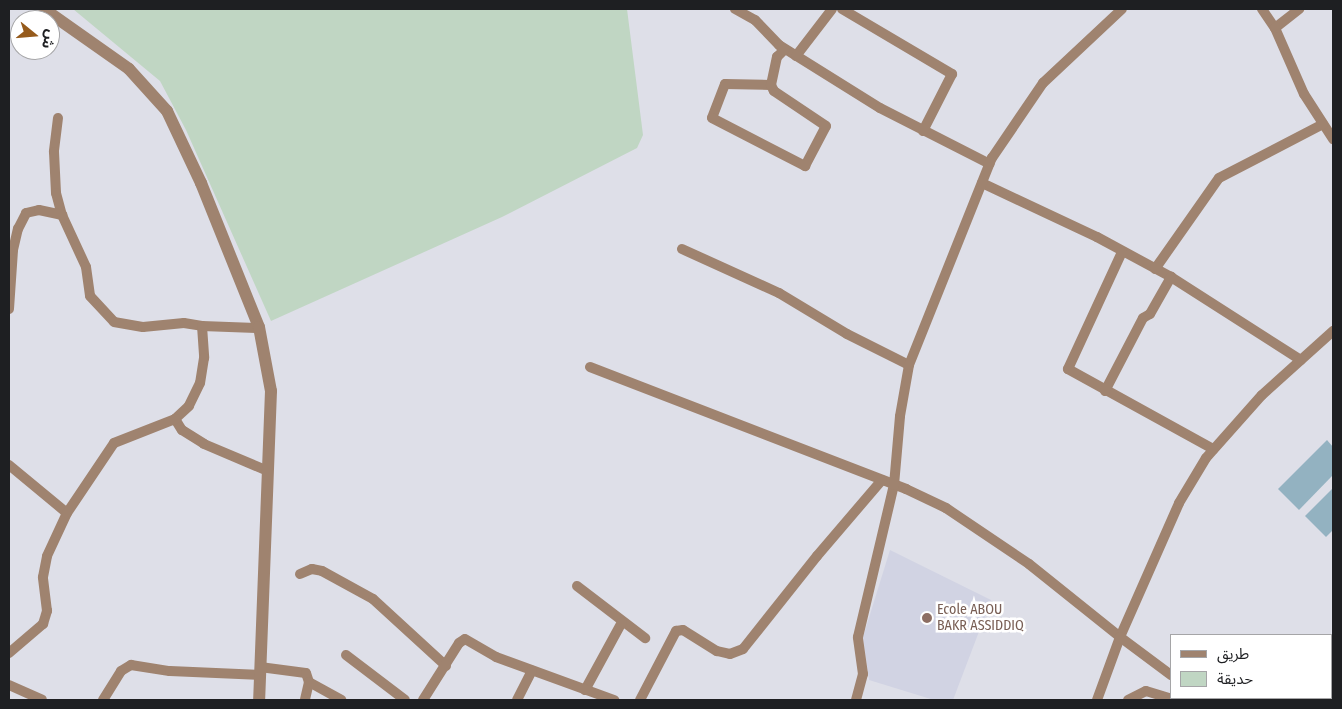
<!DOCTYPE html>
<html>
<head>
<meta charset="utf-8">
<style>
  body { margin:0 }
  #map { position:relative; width:1342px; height:709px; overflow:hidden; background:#dedfe8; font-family:"Fira Sans Condensed","Noto Sans Arabic",sans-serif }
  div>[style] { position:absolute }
  .built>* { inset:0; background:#d1d3e3 }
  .green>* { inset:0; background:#c0d6c3 }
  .water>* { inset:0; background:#93b2c1 }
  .minor>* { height:10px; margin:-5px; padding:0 5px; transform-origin:5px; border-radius:5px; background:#9f836f }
  .tertiary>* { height:12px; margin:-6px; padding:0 6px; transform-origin:6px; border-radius:6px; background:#9f836f }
  .dots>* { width:14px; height:14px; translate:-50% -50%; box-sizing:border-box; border:2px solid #fff; border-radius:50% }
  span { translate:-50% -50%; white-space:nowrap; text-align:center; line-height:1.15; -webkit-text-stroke:5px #fff; paint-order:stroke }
  .education-label { font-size:14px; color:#785e54 }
  .left { translate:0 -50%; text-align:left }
  .frame { position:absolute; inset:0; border:10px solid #1e1f22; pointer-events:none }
  .legend { position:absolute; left:1170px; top:634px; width:162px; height:65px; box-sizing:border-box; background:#fff; border:1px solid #a5a5a7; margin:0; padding:6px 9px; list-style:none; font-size:15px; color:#1e1f22 }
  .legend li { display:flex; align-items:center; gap:10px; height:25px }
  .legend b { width:25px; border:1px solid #a5a5a7 }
  .north { position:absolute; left:10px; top:10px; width:50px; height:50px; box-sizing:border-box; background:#fff; border:1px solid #a5a5a7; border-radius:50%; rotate:107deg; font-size:14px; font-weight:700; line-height:20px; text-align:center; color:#1e1f22 }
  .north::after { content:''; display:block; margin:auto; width:18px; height:22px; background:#965b1c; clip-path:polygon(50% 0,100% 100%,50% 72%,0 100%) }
</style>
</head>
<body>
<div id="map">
  <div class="built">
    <i style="clip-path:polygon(890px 550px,991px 600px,953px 700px,934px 700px,869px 680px,863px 637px)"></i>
  </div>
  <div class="green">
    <i style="clip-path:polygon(73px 9px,627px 9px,643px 135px,637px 148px,502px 217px,271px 321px,186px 130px,160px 81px)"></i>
  </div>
  <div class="water">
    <i style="clip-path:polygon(1327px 440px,1333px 447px,1333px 475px,1299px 510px,1278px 489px)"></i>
    <i style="clip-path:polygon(1333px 488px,1333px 530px,1326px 537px,1305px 516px)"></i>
  </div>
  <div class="minor">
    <i style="left:735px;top:9px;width:23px;rotate:29deg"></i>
    <i style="left:755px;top:20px;width:35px;rotate:46deg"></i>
    <i style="left:779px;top:45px;width:119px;rotate:32deg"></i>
    <i style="left:880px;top:108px;width:123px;rotate:27deg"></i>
    <i style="left:842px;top:9px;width:128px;rotate:30.6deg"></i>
    <i style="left:952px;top:74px;width:64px;rotate:117deg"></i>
    <i style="left:1262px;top:9px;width:23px;rotate:56deg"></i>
    <i style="left:1275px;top:28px;width:72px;rotate:66.3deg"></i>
    <i style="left:1304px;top:94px;width:54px;rotate:57.2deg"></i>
    <i style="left:1275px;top:28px;width:31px;rotate:-38deg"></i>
    <i style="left:796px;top:56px;width:59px;rotate:-52.5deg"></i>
    <i style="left:771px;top:85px;width:46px;rotate:-178.8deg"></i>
    <i style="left:725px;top:84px;width:36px;rotate:111deg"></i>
    <i style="left:712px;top:118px;width:105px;rotate:27.3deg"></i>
    <i style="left:805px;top:166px;width:45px;rotate:-62.3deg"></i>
    <i style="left:826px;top:126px;width:63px;rotate:-146.1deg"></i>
    <i style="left:774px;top:91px;width:7px;rotate:-117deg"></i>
    <i style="left:771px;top:85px;width:29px;rotate:-78deg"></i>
    <i style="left:777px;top:57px;width:11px;rotate:-45deg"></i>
    <i style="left:58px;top:118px;width:34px;rotate:97deg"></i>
    <i style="left:54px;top:152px;width:41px;rotate:87.2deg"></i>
    <i style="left:56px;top:193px;width:23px;rotate:75deg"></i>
    <i style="left:62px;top:215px;width:57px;rotate:65.2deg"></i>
    <i style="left:86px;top:267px;width:29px;rotate:82deg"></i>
    <i style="left:90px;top:296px;width:35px;rotate:47deg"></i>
    <i style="left:114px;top:322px;width:29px;rotate:10deg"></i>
    <i style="left:143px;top:327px;width:41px;rotate:-5.6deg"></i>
    <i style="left:184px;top:323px;width:18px;rotate:9deg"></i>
    <i style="left:202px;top:326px;width:32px;rotate:86deg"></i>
    <i style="left:204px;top:358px;width:25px;rotate:99deg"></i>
    <i style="left:200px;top:383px;width:25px;rotate:116deg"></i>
    <i style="left:189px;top:406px;width:19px;rotate:137deg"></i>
    <i style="left:175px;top:419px;width:13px;rotate:58deg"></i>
    <i style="left:182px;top:430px;width:26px;rotate:32deg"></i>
    <i style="left:204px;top:444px;width:69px;rotate:22.9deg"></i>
    <i style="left:982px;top:183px;width:127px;rotate:25.2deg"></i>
    <i style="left:1097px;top:237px;width:84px;rotate:28.4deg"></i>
    <i style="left:1171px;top:277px;width:154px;rotate:32.6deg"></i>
    <i style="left:682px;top:249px;width:107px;rotate:24.4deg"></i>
    <i style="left:779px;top:293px;width:79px;rotate:31.1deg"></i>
    <i style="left:847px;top:334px;width:69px;rotate:26.6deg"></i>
    <i style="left:1122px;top:252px;width:129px;rotate:114.8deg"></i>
    <i style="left:1068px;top:369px;width:166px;rotate:28.9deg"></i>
    <i style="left:1155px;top:269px;width:111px;rotate:-54.9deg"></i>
    <i style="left:1219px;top:178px;width:117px;rotate:-27.4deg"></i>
    <i style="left:9px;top:309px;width:59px;rotate:-86.1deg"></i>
    <i style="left:13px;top:250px;width:22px;rotate:-77deg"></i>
    <i style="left:18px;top:229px;width:18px;rotate:-63deg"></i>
    <i style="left:26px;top:213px;width:13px;rotate:-13deg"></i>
    <i style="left:39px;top:210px;width:24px;rotate:12deg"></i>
    <i style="left:202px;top:326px;width:57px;rotate:2deg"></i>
    <i style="left:590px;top:367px;width:339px;rotate:21.1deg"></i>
    <i style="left:906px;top:489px;width:44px;rotate:25.4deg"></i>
    <i style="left:946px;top:508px;width:100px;rotate:34deg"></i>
    <i style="left:1029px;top:564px;width:117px;rotate:38.7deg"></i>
    <i style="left:1120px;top:637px;width:146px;rotate:-66.2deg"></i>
    <i style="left:1179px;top:503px;width:52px;rotate:-59deg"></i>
    <i style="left:1206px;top:458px;width:84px;rotate:-48.4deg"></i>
    <i style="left:1262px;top:395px;width:96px;rotate:-42deg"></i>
    <i style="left:1105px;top:391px;width:82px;rotate:-62.5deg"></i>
    <i style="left:1143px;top:318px;width:8px;rotate:-30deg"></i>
    <i style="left:1150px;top:314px;width:43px;rotate:-60.4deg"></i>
    <i style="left:9px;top:465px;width:75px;rotate:39.6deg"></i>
    <i style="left:300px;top:574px;width:13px;rotate:-23deg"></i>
    <i style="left:312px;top:569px;width:10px;rotate:11deg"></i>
    <i style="left:322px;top:571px;width:58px;rotate:28.8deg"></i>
    <i style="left:373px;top:599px;width:99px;rotate:42.5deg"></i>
    <i style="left:577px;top:586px;width:86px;rotate:37.4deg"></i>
    <i style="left:9px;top:653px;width:45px;rotate:-40.5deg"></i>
    <i style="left:43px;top:624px;width:14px;rotate:-73deg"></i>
    <i style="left:47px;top:611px;width:34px;rotate:-97deg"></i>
    <i style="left:43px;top:577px;width:21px;rotate:-79deg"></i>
    <i style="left:47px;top:556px;width:47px;rotate:-65.1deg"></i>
    <i style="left:67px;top:513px;width:84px;rotate:-56.1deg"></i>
    <i style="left:114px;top:443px;width:66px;rotate:-21.5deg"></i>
    <i style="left:346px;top:655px;width:74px;rotate:37.3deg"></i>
    <i style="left:260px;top:667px;width:46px;rotate:7.4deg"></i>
    <i style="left:306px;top:673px;width:9px;rotate:72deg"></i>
    <i style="left:309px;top:682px;width:18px;rotate:103deg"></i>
    <i style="left:309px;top:682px;width:37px;rotate:29deg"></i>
    <i style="left:9px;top:685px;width:36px;rotate:24deg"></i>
    <i style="left:585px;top:690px;width:77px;rotate:-61.4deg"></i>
    <i style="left:1206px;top:698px;width:5px;rotate:22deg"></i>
    <i style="left:103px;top:700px;width:34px;rotate:-58deg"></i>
    <i style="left:121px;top:671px;width:12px;rotate:-31deg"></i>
    <i style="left:131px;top:665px;width:39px;rotate:9deg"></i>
    <i style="left:170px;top:671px;width:90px;rotate:2.5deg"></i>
    <i style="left:423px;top:700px;width:67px;rotate:-57.7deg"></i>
    <i style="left:459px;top:643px;width:7px;rotate:-34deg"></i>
    <i style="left:465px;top:639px;width:36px;rotate:30deg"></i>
    <i style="left:496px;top:657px;width:126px;rotate:20deg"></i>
    <i style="left:517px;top:700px;width:33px;rotate:-63deg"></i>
    <i style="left:640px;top:700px;width:78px;rotate:-62.4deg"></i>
    <i style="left:676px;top:631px;width:7px;rotate:-8deg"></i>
    <i style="left:683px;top:630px;width:40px;rotate:32deg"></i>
    <i style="left:717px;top:651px;width:13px;rotate:13deg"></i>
    <i style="left:730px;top:654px;width:14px;rotate:-21deg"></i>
    <i style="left:743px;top:649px;width:119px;rotate:-51.5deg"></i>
    <i style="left:817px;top:556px;width:100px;rotate:-49.5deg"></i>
    <i style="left:856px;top:700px;width:27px;rotate:-75deg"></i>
    <i style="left:863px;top:674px;width:37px;rotate:-98deg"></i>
    <i style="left:858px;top:637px;width:156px;rotate:-76.7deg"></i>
    <i style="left:894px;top:485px;width:69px;rotate:-85deg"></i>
    <i style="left:900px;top:416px;width:52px;rotate:-80deg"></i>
    <i style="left:909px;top:365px;width:223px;rotate:-68.2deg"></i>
    <i style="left:992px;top:158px;width:91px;rotate:-55.8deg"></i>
    <i style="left:1043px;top:83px;width:108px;rotate:-43.1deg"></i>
    <i style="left:1097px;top:700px;width:67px;rotate:-69.9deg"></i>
    <i style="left:1120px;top:637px;width:64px;rotate:36.7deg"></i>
    <i style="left:1128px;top:700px;width:20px;rotate:-27deg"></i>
    <i style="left:1146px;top:691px;width:30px;rotate:17deg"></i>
  </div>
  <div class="tertiary">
    <i style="left:44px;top:9px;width:104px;rotate:35.2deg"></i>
    <i style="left:129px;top:69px;width:57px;rotate:47.9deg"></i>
    <i style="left:167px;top:111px;width:80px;rotate:64.7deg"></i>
    <i style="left:201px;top:183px;width:155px;rotate:68.1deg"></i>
    <i style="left:259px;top:327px;width:65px;rotate:79.4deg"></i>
    <i style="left:271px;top:391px;width:309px;rotate:92.2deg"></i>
  </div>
  <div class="dots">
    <i style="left:927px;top:618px;background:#8d6e63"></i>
  </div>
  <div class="education-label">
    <span class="left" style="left:937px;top:618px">Ecole ABOU<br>BAKR ASSIDDIQ</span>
  </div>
  <div class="frame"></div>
  <ul class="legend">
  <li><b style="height:6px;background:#9f836f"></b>طريق</li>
  <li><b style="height:14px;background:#c0d6c3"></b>حديقة</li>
  </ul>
  <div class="north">ش</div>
</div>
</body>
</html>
